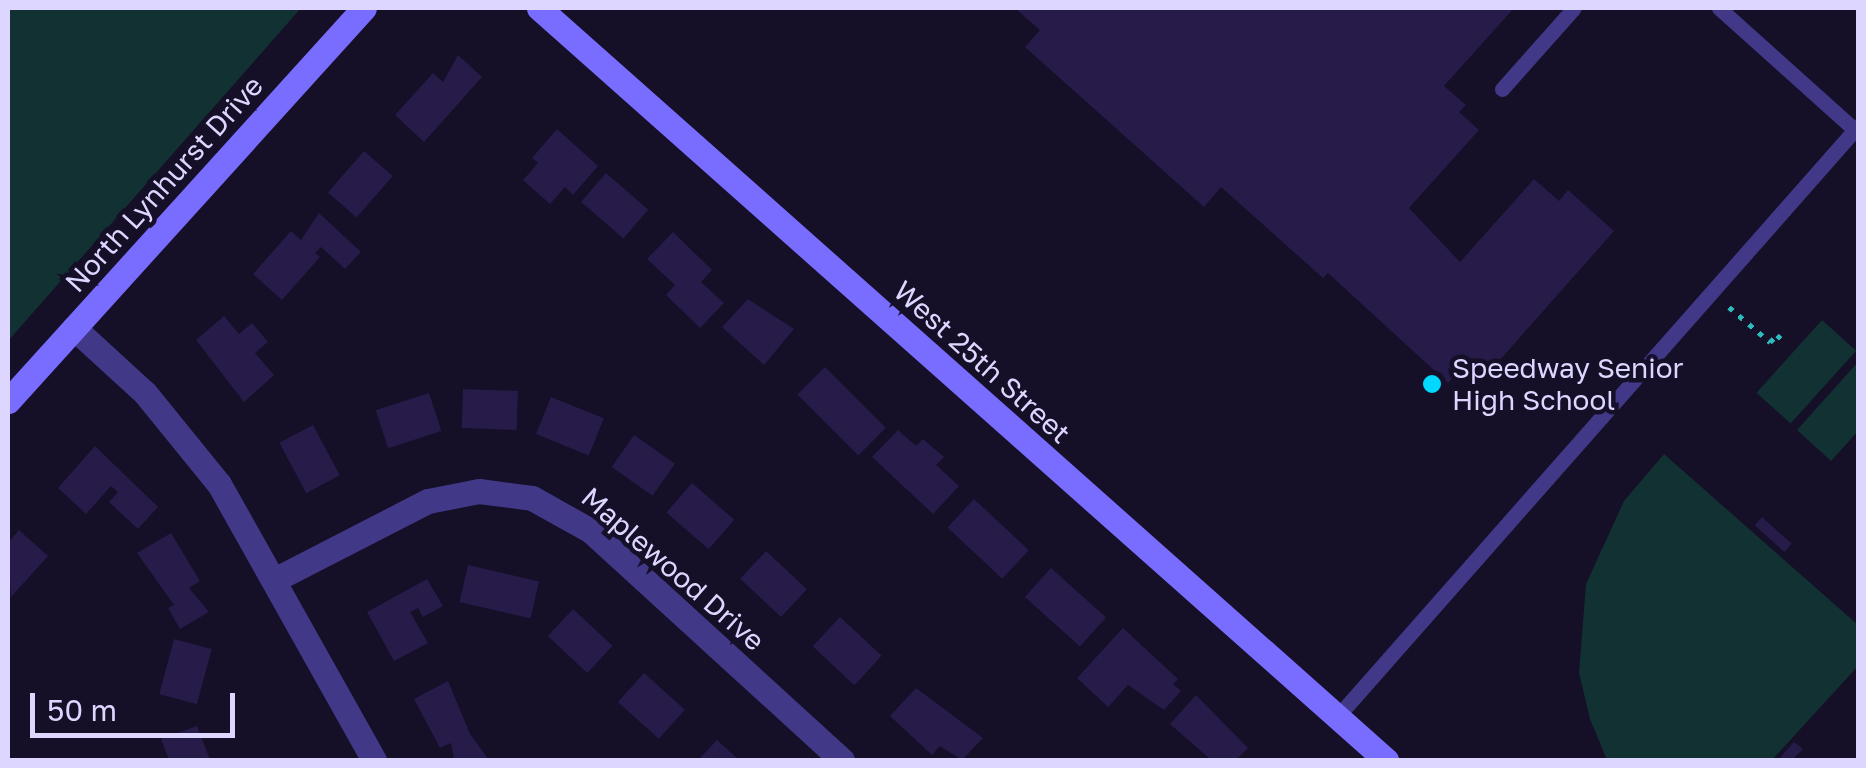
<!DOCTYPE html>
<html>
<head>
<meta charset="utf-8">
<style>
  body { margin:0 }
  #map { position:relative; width:1866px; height:768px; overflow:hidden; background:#150f28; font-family:"Golos Text",sans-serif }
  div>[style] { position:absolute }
  .green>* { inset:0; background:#123132; transform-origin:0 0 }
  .building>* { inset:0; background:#271b49; transform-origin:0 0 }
  .path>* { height:5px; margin-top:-2.5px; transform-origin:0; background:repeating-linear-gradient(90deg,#2dbcbc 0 5px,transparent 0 13px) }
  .lane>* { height:15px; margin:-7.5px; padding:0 7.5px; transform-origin:7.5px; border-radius:7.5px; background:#413988 }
  .street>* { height:25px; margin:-12.5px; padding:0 12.5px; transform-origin:12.5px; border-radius:12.5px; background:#413988 }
  .secondary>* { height:25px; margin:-12.5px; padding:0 12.5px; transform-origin:12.5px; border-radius:12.5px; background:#796dff }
  .dots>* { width:28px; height:28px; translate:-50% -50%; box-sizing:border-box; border:5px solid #150f28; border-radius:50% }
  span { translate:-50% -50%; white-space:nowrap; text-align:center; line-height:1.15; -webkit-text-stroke:9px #150f28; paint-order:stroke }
  .street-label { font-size:28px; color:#ddd6ff }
  .poi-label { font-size:28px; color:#ddd6ff }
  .left { translate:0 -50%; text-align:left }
  .frame { position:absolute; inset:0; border:10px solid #ddd6ff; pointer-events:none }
  .scale { position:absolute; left:30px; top:693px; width:205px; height:45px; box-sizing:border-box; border:5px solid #ddd6ff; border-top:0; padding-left:12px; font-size:30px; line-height:35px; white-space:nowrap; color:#ddd6ff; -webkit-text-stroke:8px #150f28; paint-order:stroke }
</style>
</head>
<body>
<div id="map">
  <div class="green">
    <i style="clip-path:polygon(8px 8px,301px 8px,8px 341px)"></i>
    <i style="left:1822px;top:320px;width:46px;height:98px;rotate:42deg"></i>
    <i style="clip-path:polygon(1858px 362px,1858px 431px,1831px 461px,1797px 430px)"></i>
    <i style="clip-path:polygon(1664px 454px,1858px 625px,1858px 666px,1772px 760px,1607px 760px,1590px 719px,1579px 673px,1586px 584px,1624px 501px)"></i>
  </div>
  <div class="building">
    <i style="clip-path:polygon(1015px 8px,1514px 8px,1444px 86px,1466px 105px,1459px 112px,1479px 130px,1409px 208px,1460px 262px,1534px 179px,1559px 201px,1568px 190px,1614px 231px,1477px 386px,1460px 370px,1448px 383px,1328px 273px,1323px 278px,1221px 187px,1204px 207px,1025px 47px,1040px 30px)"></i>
    <i style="clip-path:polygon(458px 55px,482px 77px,424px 142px,395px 115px,433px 73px,443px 82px)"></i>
    <i style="clip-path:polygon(557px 129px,598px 166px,573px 195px,565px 187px,550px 204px,523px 180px,538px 163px,532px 158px)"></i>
    <i style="left:364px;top:151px;width:38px;height:55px;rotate:41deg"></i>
    <i style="left:606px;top:173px;width:56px;height:38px;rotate:41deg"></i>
    <i style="clip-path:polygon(319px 213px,361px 252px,345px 269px,321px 247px,315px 253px,320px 257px,282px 300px,253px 274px,291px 231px,301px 240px)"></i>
    <i style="clip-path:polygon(673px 232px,712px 270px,701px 282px,724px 303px,700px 328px,666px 295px,675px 285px,647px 259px)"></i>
    <i style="clip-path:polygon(748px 299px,794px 329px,764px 365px,722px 327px)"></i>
    <i style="clip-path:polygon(224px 316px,239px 334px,252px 323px,268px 342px,255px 353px,274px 375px,244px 402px,196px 340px)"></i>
    <i style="left:825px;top:367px;width:86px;height:39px;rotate:45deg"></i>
    <i style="left:463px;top:389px;width:55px;height:39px;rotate:2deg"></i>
    <i style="left:429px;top:393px;width:40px;height:56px;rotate:72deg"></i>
    <i style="left:551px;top:397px;width:57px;height:40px;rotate:22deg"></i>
    <i style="left:313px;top:425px;width:57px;height:38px;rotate:62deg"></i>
    <i style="clip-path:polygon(898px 430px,916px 446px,923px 439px,944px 457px,936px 465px,959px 486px,933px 514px,872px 457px)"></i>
    <i style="left:634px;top:435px;width:50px;height:39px;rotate:35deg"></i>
    <i style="clip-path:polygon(95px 446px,158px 507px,138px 529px,109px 502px,118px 492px,111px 486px,86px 514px,58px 488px)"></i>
    <i style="left:692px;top:483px;width:56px;height:39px;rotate:41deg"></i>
    <i style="left:974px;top:499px;width:75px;height:39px;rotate:43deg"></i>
    <i style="left:1762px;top:517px;width:40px;height:11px;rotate:42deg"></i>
    <i style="clip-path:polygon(19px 530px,48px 556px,11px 597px,8px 543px)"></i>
    <i style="clip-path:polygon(171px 533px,200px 581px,189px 588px,209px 612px,180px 629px,168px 608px,174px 605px,137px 553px)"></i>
    <i style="left:766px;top:551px;width:56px;height:38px;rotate:43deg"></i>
    <i style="left:468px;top:565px;width:73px;height:38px;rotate:13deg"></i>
    <i style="left:1051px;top:568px;width:74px;height:39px;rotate:42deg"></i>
    <i style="clip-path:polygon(427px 579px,443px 606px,423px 617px,418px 608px,410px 612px,428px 643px,394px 661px,367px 612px)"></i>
    <i style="left:573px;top:609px;width:54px;height:37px;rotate:43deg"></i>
    <i style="left:840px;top:617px;width:57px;height:40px;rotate:43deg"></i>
    <i style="clip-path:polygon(1123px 628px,1178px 679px,1173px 684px,1181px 691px,1164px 710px,1128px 685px,1108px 707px,1077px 678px)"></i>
    <i style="left:174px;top:639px;width:39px;height:57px;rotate:15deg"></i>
    <i style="left:644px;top:673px;width:55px;height:39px;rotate:42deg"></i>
    <i style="clip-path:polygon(448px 681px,470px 734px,489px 760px,454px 760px,451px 743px,440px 748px,414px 699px)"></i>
    <i style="clip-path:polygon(916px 688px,983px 738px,962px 760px,940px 746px,932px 755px,890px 716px)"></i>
    <i style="clip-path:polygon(1196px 695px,1248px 748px,1236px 760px,1211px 760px,1170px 724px)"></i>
    <i style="clip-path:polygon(197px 726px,210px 760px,169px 760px,161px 739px)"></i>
    <i style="clip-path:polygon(717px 740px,739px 760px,698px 760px)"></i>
    <i style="clip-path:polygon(1794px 742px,1803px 749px,1792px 760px,1778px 760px)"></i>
  </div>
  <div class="path">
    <i style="left:1729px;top:307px;width:54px;rotate:40.5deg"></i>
    <i style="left:1770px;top:342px;width:10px;rotate:-45deg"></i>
    <i style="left:1777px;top:335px;width:12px;rotate:42deg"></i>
  </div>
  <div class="lane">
    <i style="left:1719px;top:8px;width:183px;rotate:41.9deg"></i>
    <i style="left:1502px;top:89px;width:108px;rotate:-48.4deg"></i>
    <i style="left:1337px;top:717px;width:788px;rotate:-48.6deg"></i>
  </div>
  <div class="street">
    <i style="left:74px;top:328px;width:96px;rotate:42.5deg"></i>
    <i style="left:145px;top:393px;width:117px;rotate:50.9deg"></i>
    <i style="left:219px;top:484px;width:317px;rotate:60.7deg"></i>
    <i style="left:274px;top:580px;width:173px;rotate:-27.2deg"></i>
    <i style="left:428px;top:501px;width:52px;rotate:-11.1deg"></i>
    <i style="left:479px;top:491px;width:53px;rotate:7.5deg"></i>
    <i style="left:532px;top:498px;width:68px;rotate:29.2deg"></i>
    <i style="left:591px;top:531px;width:340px;rotate:42.4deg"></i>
  </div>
  <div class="secondary">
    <i style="left:539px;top:8px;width:1133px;rotate:41.6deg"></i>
    <i style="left:8px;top:401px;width:530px;rotate:-47.83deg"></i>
  </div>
  <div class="dots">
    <i style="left:1432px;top:384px;background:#02d8ff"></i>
  </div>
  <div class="street-label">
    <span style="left:164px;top:184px;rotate:-48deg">North Lynhurst Drive</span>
    <span style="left:982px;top:362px;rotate:42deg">West 25th Street</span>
    <span style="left:673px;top:569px;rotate:41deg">Maplewood Drive</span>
  </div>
  <div class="poi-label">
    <span class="left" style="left:1452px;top:384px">Speedway Senior<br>High School</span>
  </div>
  <div class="frame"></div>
  <div class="scale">50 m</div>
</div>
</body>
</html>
